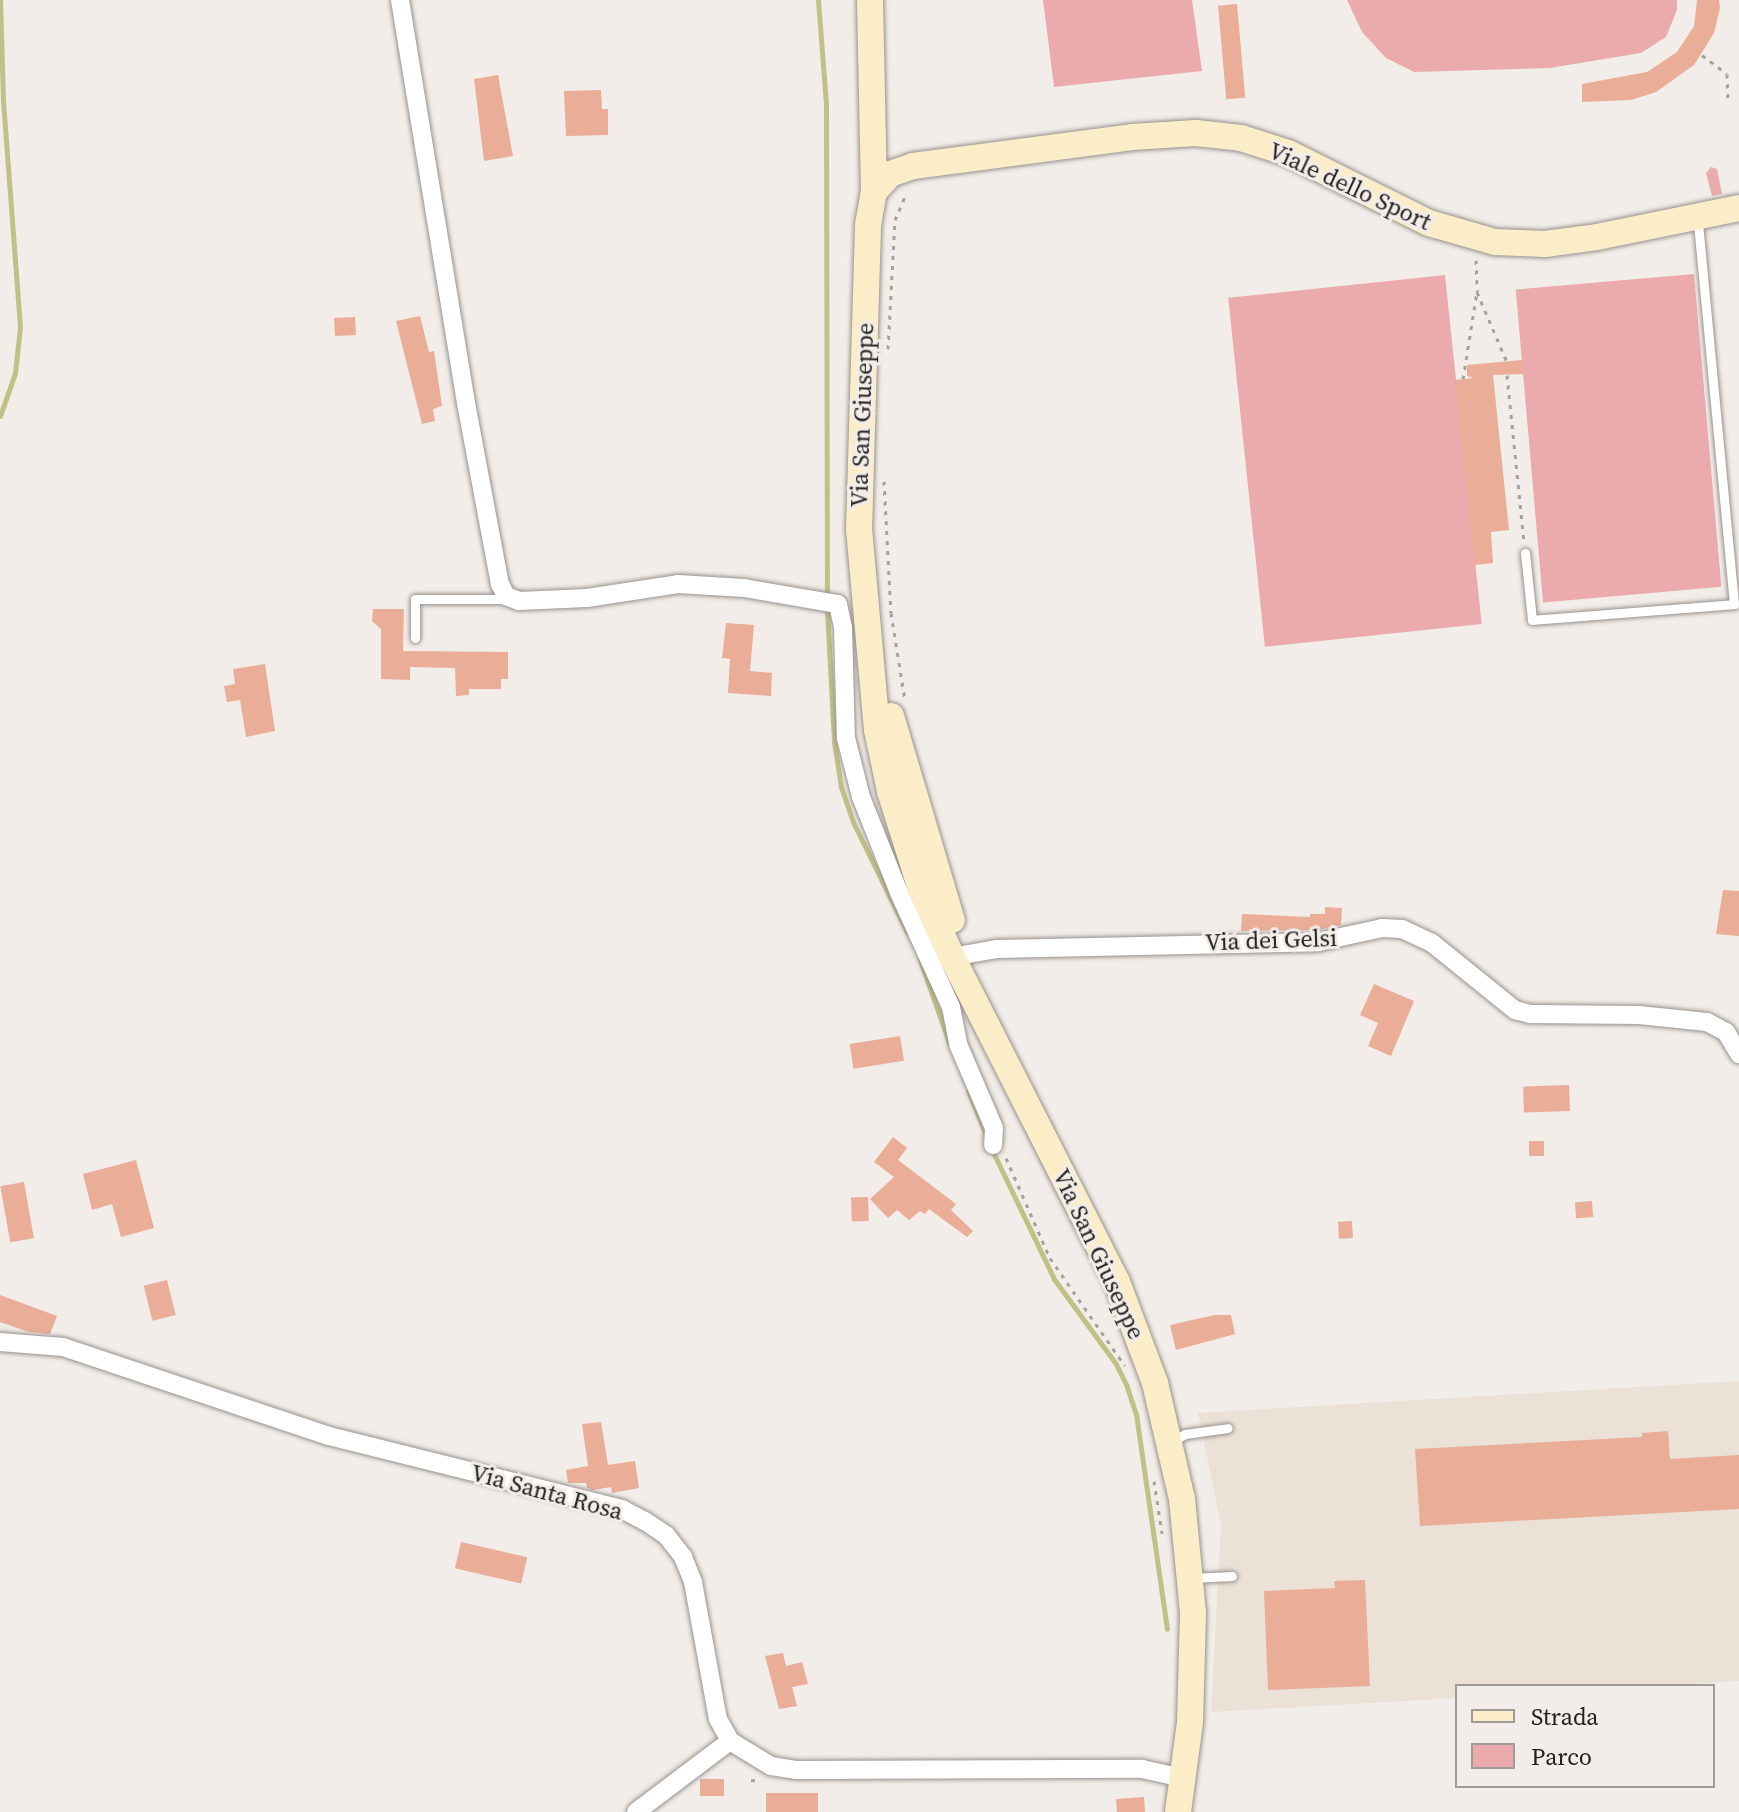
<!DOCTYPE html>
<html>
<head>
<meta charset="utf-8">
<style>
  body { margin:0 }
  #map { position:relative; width:1739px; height:1812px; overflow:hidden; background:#f2ede8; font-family:"Source Serif 4",serif }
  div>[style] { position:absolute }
  .built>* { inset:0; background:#ece1d7 }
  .green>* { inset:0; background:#ebabad; transform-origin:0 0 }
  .stream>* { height:5px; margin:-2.5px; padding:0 2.5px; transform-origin:2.5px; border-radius:2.5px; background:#c0c187 }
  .building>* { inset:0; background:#e9ad98; transform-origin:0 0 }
  .path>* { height:3px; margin-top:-1.5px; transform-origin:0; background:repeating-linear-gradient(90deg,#a5a19e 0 4px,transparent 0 10px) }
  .roads { filter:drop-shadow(0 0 2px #97928e) drop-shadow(0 0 2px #97928e) }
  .lane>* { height:9px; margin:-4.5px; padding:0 4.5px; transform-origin:4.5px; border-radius:4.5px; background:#fff }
  .street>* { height:18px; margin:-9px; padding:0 9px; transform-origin:9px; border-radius:9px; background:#fff }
  .secondary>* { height:26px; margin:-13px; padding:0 13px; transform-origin:13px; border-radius:13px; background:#fcedc9 }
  span { translate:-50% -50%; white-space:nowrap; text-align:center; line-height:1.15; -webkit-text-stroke:6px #f2ede8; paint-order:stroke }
  .street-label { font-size:24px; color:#23211f }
  .legend { position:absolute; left:1455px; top:1684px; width:260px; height:104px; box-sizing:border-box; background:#f2ede8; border:2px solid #9f9b98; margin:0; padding:10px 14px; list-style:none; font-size:24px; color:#23211f }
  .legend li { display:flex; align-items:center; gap:16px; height:40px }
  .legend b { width:40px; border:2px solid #9f9b98 }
</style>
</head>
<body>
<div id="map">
  <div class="built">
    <i style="clip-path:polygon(1739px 1381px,1739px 1681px,1660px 1686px,1457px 1686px,1457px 1698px,1211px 1712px,1221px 1525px,1198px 1413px)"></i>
  </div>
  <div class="green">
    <i style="clip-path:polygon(1043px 0,1192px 0,1202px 71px,1054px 87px)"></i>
    <i style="clip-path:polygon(1347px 0,1677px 0,1677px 10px,1666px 37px,1641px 53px,1550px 68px,1414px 72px,1386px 58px,1362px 32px)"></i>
    <i style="clip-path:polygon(1711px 167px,1717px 169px,1722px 194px,1712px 196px,1706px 173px)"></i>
    <i style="left:1694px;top:274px;width:314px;height:179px;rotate:85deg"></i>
    <i style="left:1445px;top:275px;width:351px;height:218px;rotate:84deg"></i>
  </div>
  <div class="stream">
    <i style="left:818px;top:0;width:104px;rotate:85.6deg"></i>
    <i style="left:826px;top:104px;width:507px;rotate:89.89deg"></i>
    <i style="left:827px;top:611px;width:131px;rotate:86.9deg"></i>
    <i style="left:834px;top:742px;width:46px;rotate:81.2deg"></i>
    <i style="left:841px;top:787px;width:37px;rotate:71deg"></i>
    <i style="left:853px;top:822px;width:123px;rotate:63.9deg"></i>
    <i style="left:0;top:416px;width:46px;rotate:-70.8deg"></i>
    <i style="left:15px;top:373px;width:46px;rotate:-83.8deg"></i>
    <i style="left:20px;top:327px;width:228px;rotate:-94.3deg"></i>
    <i style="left:3px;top:100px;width:100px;rotate:-91.7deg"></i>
    <i style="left:920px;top:960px;width:90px;rotate:70.6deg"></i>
    <i style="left:968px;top:1091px;width:50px;rotate:67.6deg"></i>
    <i style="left:992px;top:1150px;width:143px;rotate:64.3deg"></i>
    <i style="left:1054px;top:1279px;width:105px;rotate:53.9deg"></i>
    <i style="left:1116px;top:1364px;width:25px;rotate:64deg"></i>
    <i style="left:1127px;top:1387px;width:28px;rotate:72deg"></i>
    <i style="left:1136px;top:1414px;width:217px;rotate:81.8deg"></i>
  </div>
  <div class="building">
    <i style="clip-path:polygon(1697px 0,1719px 0,1720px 8px,1714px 33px,1694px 65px,1656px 92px,1631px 100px,1582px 102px,1582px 84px,1647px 72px,1677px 52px,1694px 26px)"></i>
    <i style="left:1237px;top:4px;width:94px;height:19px;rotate:85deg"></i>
    <i style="clip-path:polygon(498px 75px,513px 156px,484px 161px,474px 79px)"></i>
    <i style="clip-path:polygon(601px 90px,602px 109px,608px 109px,608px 135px,566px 136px,564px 91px)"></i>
    <i style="clip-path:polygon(420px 316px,429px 352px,434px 351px,442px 406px,433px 409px,435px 421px,422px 424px,396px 321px)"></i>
    <i style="left:355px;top:317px;width:18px;height:21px;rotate:87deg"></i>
    <i style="clip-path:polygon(1522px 360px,1524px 374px,1493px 375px,1509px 530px,1491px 532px,1493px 563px,1475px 565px,1455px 380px,1473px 378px,1467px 376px,1467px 365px)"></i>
    <i style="clip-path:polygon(373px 609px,404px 609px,403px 651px,508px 652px,508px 679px,501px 679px,501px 689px,469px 689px,469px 695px,456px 696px,455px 668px,410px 667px,410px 680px,381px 679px,381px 629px,372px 621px)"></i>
    <i style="clip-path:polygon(726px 623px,754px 625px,750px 671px,772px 673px,771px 696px,728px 693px,730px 659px,722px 658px)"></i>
    <i style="clip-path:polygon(265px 664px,275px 731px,246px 737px,240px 700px,227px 702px,224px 686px,235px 684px,233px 669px)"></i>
    <i style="clip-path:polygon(1723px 890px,1739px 891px,1739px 936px,1716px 934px)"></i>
    <i style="clip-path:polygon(1325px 907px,1342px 908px,1341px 925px,1317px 930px,1241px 931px,1242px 914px,1310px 917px,1310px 914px,1325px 914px)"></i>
    <i style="clip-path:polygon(1374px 984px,1414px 1001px,1391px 1056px,1368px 1046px,1378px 1023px,1360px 1015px)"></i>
    <i style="left:900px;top:1036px;width:25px;height:51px;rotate:81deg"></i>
    <i style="left:1569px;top:1085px;width:26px;height:46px;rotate:88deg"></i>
    <i style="clip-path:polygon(893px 1137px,907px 1148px,898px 1160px,956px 1204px,951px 1210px,973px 1231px,967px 1237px,929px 1209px,925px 1214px,920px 1211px,909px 1220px,897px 1210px,888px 1218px,870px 1199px,894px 1177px,874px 1162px)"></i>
    <i style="left:1529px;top:1141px;width:15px;height:15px"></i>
    <i style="clip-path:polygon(136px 1160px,154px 1228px,121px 1237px,112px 1204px,92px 1210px,83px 1174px)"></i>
    <i style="left:24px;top:1182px;width:57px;height:24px;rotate:80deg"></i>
    <i style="left:868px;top:1197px;width:24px;height:17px;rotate:88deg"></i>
    <i style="left:1592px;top:1201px;width:16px;height:17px;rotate:86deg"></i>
    <i style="left:1352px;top:1221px;width:17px;height:14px;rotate:87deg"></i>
    <i style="left:167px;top:1280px;width:36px;height:24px;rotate:76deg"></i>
    <i style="clip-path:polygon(0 1295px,57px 1316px,50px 1334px,29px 1332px,0 1322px)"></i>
    <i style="clip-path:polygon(1215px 1315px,1231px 1315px,1235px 1334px,1176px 1350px,1170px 1325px)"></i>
    <i style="clip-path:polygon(601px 1422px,608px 1465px,635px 1461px,639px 1488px,612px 1493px,611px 1487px,593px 1490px,587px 1488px,586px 1483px,568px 1483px,566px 1470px,588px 1466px,582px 1424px)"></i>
    <i style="clip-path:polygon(1668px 1431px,1670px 1459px,1739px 1455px,1739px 1509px,1420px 1526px,1415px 1449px,1642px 1437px,1642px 1433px)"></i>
    <i style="left:461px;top:1542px;width:68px;height:27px;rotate:13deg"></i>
    <i style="clip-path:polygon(1365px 1580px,1370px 1686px,1268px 1690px,1264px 1591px,1335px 1588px,1334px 1581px)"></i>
    <i style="clip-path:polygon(783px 1653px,786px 1666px,802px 1662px,808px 1684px,792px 1687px,797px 1706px,779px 1709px,765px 1656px)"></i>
    <i style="left:724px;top:1779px;width:17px;height:24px;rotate:90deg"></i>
    <i style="left:766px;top:1793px;width:52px;height:19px"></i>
    <i style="left:1144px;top:1797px;width:15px;height:28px;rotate:86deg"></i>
  </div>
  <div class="path">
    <i style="left:1702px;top:55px;width:31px;rotate:37deg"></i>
    <i style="left:1727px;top:74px;width:24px;rotate:88deg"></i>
    <i style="left:1476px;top:260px;width:32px;rotate:88deg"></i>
    <i style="left:1477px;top:292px;width:76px;rotate:66.8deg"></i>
    <i style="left:888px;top:349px;width:129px;rotate:-86.9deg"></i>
    <i style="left:895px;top:220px;width:30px;rotate:-67deg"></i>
    <i style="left:1507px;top:375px;width:167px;rotate:84.2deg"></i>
    <i style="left:1463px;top:379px;width:88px;rotate:-80.9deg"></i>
    <i style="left:884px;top:481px;width:132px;rotate:87deg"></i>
    <i style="left:891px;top:613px;width:88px;rotate:80.9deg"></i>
    <i style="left:1006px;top:1158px;width:109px;rotate:66.3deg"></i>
    <i style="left:1050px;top:1258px;width:131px;rotate:55.2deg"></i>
    <i style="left:1154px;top:1481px;width:53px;rotate:81.3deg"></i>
    <i style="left:751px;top:1780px;width:10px;rotate:6deg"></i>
  </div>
  <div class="roads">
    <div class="lane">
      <i style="left:1525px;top:553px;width:67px;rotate:84deg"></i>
      <i style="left:1532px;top:620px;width:203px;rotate:-4.5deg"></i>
      <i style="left:1734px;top:604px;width:386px;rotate:-95.4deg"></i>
      <i style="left:415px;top:638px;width:39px;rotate:-90deg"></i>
      <i style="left:415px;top:599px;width:93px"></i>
      <i style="left:1171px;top:1442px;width:16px;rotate:-30deg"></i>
      <i style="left:1185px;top:1434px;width:43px;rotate:-7.9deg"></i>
      <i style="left:1191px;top:1578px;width:41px;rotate:-2.8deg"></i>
    </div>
    <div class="street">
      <i style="left:400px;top:0;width:408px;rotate:80.7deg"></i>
      <i style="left:466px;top:403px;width:184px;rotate:79.4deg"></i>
      <i style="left:500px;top:584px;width:13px;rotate:63deg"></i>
      <i style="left:506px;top:596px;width:14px;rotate:21deg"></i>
      <i style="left:519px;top:601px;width:68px;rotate:-2.5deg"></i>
      <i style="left:587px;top:598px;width:92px;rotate:-8.7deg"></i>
      <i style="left:678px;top:584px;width:66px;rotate:3.5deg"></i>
      <i style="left:744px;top:588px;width:95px;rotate:9.7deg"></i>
      <i style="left:838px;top:604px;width:24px;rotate:78deg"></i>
      <i style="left:843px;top:627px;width:111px;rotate:88.5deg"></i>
      <i style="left:846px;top:738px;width:61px;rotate:75.7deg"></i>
      <i style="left:861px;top:797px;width:105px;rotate:68.3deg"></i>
      <i style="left:900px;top:895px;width:123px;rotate:65.5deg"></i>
      <i style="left:951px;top:1007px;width:38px;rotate:79deg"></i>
      <i style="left:958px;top:1044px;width:91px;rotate:66.8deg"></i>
      <i style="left:994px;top:1128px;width:17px;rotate:93deg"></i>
      <i style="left:952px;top:957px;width:46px;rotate:-10.1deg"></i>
      <i style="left:997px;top:949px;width:321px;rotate:-1.2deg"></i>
      <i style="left:1318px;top:942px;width:66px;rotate:-12.3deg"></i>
      <i style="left:1382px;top:928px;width:20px;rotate:3deg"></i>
      <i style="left:1402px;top:929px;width:33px;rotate:25deg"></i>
      <i style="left:1432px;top:943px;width:107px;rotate:38.9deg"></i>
      <i style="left:1515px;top:1010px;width:16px;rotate:15deg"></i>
      <i style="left:1530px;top:1014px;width:109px;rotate:0.5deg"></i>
      <i style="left:1639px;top:1015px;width:68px;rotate:5.9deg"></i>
      <i style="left:1707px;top:1022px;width:21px;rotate:28deg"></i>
      <i style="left:1726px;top:1032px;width:26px;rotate:59deg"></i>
      <i style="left:0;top:1342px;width:63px;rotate:4.5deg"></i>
      <i style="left:63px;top:1347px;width:280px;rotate:18.5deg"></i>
      <i style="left:329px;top:1436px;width:302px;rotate:14deg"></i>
      <i style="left:622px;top:1509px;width:26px;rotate:28deg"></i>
      <i style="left:645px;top:1521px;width:25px;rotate:34deg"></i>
      <i style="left:666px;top:1535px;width:28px;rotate:52deg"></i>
      <i style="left:683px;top:1557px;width:27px;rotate:68deg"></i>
      <i style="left:693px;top:1582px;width:139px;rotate:79.7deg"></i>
      <i style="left:718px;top:1719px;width:25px;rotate:61deg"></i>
      <i style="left:730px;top:1741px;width:48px;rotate:31.4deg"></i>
      <i style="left:771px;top:1766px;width:25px;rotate:9deg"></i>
      <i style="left:796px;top:1770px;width:346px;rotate:-0.2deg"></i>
      <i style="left:1142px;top:1769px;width:42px;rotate:12.4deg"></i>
      <i style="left:636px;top:1812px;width:118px;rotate:-37.1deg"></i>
    </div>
    <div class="secondary">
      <i style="left:870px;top:0;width:192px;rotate:88.8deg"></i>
      <i style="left:891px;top:716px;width:213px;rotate:73.4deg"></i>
      <i style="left:1178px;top:1812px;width:91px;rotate:-82.4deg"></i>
      <i style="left:1190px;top:1722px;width:109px;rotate:-88.4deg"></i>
      <i style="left:1193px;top:1613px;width:115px;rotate:-95.5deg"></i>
      <i style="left:1182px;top:1499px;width:119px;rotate:-103.1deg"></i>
      <i style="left:1155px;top:1383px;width:108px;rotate:-110.6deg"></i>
      <i style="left:1117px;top:1282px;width:364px;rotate:-116.9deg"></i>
      <i style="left:952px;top:957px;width:75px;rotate:-114.5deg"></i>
      <i style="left:921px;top:889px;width:103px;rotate:-107.6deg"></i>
      <i style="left:890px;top:791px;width:62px;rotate:-102deg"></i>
      <i style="left:877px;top:730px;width:201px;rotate:-95.1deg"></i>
      <i style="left:859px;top:530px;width:305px;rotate:-88.3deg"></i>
      <i style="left:868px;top:225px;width:34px;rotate:-80deg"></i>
      <i style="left:874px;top:192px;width:24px;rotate:-48deg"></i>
      <i style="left:890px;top:174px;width:24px;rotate:-19deg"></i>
      <i style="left:913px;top:166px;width:221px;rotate:-7.5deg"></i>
      <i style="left:1132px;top:137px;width:64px;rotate:-3.6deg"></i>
      <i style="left:1196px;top:133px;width:45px;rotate:6.3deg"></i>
      <i style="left:1241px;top:138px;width:49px;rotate:17.7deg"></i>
      <i style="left:1288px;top:153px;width:157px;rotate:26.4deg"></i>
      <i style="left:1429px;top:223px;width:69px;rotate:16.1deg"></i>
      <i style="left:1495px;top:242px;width:50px;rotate:2.3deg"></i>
      <i style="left:1545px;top:244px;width:52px;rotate:-7.7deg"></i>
      <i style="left:1597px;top:237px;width:145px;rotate:-11.5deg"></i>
    </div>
  </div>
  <div class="street-label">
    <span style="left:1350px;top:186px;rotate:25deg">Viale dello Sport</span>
    <span style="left:862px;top:415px;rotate:-88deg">Via San Giuseppe</span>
    <span style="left:1271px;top:940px;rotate:-2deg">Via dei Gelsi</span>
    <span style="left:1099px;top:1254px;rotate:65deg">Via San Giuseppe</span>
    <span style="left:547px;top:1492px;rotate:15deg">Via Santa Rosa</span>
  </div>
  <ul class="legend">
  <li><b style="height:10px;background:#fcedc9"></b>Strada</li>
  <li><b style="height:22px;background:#ebabad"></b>Parco</li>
  </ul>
</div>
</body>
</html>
